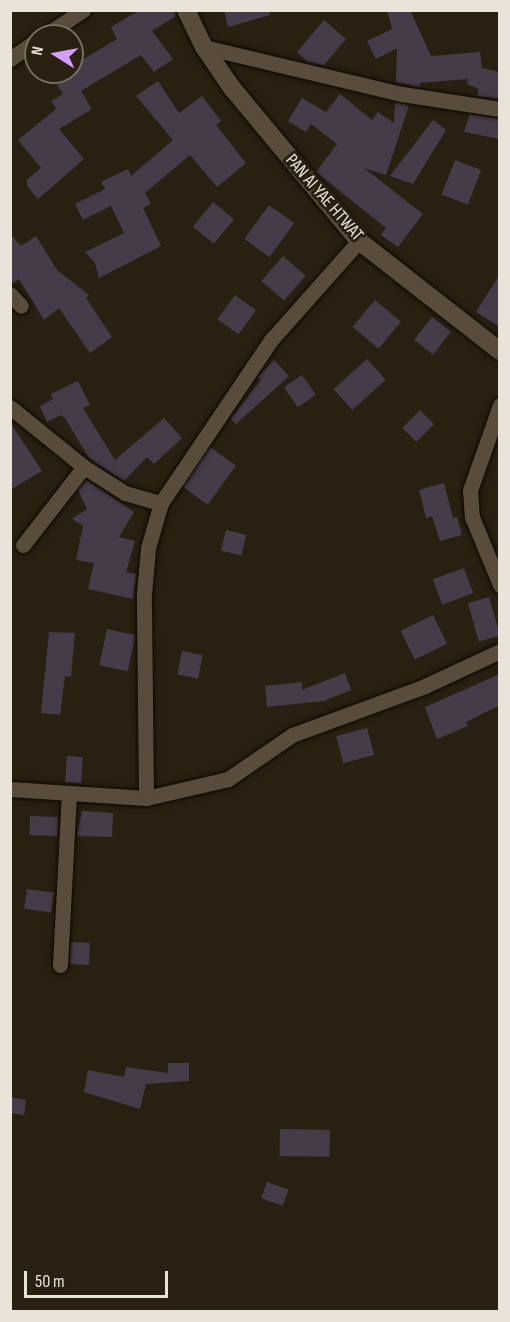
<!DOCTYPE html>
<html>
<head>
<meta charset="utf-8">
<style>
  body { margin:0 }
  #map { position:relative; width:510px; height:1322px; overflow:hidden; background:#2a2012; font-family:"Sofia Sans Condensed",sans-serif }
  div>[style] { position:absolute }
  .building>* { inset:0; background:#463b49; transform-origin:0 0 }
  .roads { filter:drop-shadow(0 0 2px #120901) drop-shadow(0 0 2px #120901) }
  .street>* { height:15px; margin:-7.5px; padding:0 7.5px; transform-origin:7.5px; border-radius:7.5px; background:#584c3d }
  .secondary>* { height:18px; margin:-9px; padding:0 9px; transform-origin:9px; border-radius:9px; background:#584c3d }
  span { translate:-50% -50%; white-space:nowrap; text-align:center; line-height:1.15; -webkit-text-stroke:6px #2a2012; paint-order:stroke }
  .street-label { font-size:18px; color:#eae3da }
  .frame { position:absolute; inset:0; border:12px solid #eae3da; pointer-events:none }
  .north { position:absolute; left:24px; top:24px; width:60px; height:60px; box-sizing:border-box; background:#2a2012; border:2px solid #776e62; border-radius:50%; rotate:281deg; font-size:16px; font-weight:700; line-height:24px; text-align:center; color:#eae3da }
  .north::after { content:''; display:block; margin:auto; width:21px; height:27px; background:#d29dfd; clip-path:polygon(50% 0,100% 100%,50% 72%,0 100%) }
  .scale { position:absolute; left:24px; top:1271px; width:144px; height:27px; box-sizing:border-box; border:3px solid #eae3da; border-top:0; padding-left:8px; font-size:18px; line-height:21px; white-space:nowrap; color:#eae3da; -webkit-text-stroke:4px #2a2012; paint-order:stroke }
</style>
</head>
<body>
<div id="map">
  <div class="building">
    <i style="clip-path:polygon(140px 10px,175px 10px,176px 16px,152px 31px,173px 59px,154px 72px,141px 55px,81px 91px,92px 109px,59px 129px,84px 159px,38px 199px,27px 186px,27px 180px,41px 168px,18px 140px,56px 109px,51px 101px,63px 94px,49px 72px,72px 72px,72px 66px,117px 39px,111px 27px)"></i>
    <i style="clip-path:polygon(224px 10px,269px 10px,270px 15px,228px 27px)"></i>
    <i style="clip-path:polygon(387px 10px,410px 10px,431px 56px,480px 52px,482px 68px,500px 72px,500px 99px,477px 96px,479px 89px,467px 84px,468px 79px,420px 83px,420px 87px,396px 82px,397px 48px,376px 59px,367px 41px,392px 29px)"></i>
    <i style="clip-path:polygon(324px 20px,346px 39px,324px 65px,308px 62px,297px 52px)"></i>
    <i style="clip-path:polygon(158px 81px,179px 113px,202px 96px,221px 121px,216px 125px,246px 163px,217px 187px,190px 155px,145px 193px,151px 204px,143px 208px,161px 246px,99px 278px,95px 263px,85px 252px,124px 233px,111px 206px,83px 220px,75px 204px,105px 189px,101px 182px,128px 169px,131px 176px,173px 140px,136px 96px)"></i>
    <i style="clip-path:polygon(340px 94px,372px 120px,378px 112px,394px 123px,395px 102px,409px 105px,386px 175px,364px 168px,423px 214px,398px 247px,381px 235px,386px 228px,316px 172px,337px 144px,311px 124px,306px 132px,288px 121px,302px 98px,326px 112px)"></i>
    <i style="clip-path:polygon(470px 114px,500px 119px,500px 139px,464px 132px)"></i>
    <i style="clip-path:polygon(433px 120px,446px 130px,413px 184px,390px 176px)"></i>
    <i style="left:455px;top:160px;width:28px;height:37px;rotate:21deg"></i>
    <i style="left:213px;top:202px;width:27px;height:32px;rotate:39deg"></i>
    <i style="left:269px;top:205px;width:31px;height:42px;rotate:36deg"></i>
    <i style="clip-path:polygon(10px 234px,21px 246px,36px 236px,57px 270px,89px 295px,86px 298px,112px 337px,90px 353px,59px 308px,44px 320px,19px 279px,10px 285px)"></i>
    <i style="left:283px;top:256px;width:30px;height:33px;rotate:41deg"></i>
    <i style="clip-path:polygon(500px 274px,500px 327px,476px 312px)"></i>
    <i style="left:235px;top:295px;width:26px;height:30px;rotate:36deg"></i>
    <i style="left:375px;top:300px;width:34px;height:35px;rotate:40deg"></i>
    <i style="left:432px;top:317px;width:24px;height:29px;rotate:38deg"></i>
    <i style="left:367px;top:359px;width:28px;height:45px;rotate:48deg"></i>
    <i style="clip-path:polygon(274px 360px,289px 376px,236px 424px,231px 419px,261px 380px,258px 377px)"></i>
    <i style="left:302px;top:375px;width:24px;height:22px;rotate:55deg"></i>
    <i style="clip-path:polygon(78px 381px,90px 405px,83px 408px,115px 460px,164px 418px,182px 438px,154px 464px,147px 457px,124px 481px,89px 458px,65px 418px,61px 415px,47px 422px,40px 406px,53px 399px,51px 394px)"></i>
    <i style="left:420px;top:410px;width:20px;height:25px;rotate:45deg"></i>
    <i style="clip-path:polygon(10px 422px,42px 471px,10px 490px)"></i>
    <i style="left:210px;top:447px;width:32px;height:48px;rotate:36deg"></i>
    <i style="clip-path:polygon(86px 480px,134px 512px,119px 537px,135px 541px,126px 572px,136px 574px,133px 599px,88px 589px,94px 563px,76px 560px,83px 526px,72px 519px,87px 509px,78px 490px)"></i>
    <i style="clip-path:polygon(444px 483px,453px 518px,457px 517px,462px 535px,440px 541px,432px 516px,426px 518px,419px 490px)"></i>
    <i style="left:226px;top:530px;width:21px;height:21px;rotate:14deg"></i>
    <i style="left:464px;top:568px;width:27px;height:33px;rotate:70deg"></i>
    <i style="left:489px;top:597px;width:40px;height:22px;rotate:74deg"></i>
    <i style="left:433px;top:615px;width:32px;height:36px;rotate:64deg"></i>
    <i style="left:107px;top:629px;width:29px;height:37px;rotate:12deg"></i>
    <i style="clip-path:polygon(49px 632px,75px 633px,71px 677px,65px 676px,60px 715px,41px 713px)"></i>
    <i style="left:182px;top:651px;width:21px;height:24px;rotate:11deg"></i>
    <i style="clip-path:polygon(345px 673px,351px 690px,324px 701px,267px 707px,265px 686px,302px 682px,302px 690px)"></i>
    <i style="clip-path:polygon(500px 674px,500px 705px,466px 722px,468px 726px,437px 739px,425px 707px)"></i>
    <i style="left:367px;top:728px;width:28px;height:32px;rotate:75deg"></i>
    <i style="left:67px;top:756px;width:16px;height:26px;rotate:4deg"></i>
    <i style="clip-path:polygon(82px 811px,113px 813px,112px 837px,77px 836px)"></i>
    <i style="left:30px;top:816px;width:28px;height:19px;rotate:2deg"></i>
    <i style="left:27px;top:889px;width:27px;height:20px;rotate:8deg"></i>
    <i style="left:71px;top:942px;width:19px;height:22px;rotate:3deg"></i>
    <i style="clip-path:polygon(168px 1063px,189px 1063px,189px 1081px,146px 1084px,140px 1109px,84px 1092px,88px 1070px,124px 1077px,126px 1067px,168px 1073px)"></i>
    <i style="clip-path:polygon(10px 1097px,26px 1100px,24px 1115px,10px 1113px)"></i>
    <i style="left:280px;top:1129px;width:50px;height:27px;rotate:1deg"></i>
    <i style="left:267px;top:1182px;width:23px;height:17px;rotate:20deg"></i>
  </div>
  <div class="roads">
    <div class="street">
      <i style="left:44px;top:36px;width:47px;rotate:-33.7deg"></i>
      <i style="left:204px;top:47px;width:204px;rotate:13.4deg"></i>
      <i style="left:402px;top:94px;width:99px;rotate:8.7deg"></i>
      <i style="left:10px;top:59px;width:32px;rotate:-35deg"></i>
      <i style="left:10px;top:294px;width:16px;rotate:47deg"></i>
      <i style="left:500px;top:405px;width:90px;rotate:109.4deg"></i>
      <i style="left:470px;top:490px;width:27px;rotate:86deg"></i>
      <i style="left:472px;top:517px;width:74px;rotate:67.6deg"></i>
      <i style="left:10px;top:407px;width:95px;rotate:39deg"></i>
      <i style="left:84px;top:467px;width:49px;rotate:32.4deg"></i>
      <i style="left:125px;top:493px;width:37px;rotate:16deg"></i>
      <i style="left:23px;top:545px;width:99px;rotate:-52deg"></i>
      <i style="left:10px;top:789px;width:136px;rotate:3.8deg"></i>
      <i style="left:146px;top:798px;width:84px;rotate:-13deg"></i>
      <i style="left:228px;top:779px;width:78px;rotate:-34.5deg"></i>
      <i style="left:292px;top:735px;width:142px;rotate:-20.2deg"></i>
      <i style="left:425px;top:686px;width:83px;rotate:-25deg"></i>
      <i style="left:146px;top:798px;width:204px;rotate:-90.6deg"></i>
      <i style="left:144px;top:594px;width:46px;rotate:-85deg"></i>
      <i style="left:148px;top:548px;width:47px;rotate:-73.9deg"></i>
      <i style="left:161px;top:503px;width:197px;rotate:-56deg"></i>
      <i style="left:271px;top:340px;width:132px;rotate:-48.4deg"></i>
      <i style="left:60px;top:965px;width:169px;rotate:-87deg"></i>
    </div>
    <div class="secondary">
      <i style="left:186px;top:10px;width:41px;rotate:64.1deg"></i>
      <i style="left:204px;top:47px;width:50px;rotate:55.7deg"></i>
      <i style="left:232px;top:88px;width:199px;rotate:50.3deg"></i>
      <i style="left:359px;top:241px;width:179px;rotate:38deg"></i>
    </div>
  </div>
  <div class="street-label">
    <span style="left:324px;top:198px;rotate:49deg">PAN AI YAE HTWAT</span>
  </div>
  <div class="frame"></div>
  <div class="north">N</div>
  <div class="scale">50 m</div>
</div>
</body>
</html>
